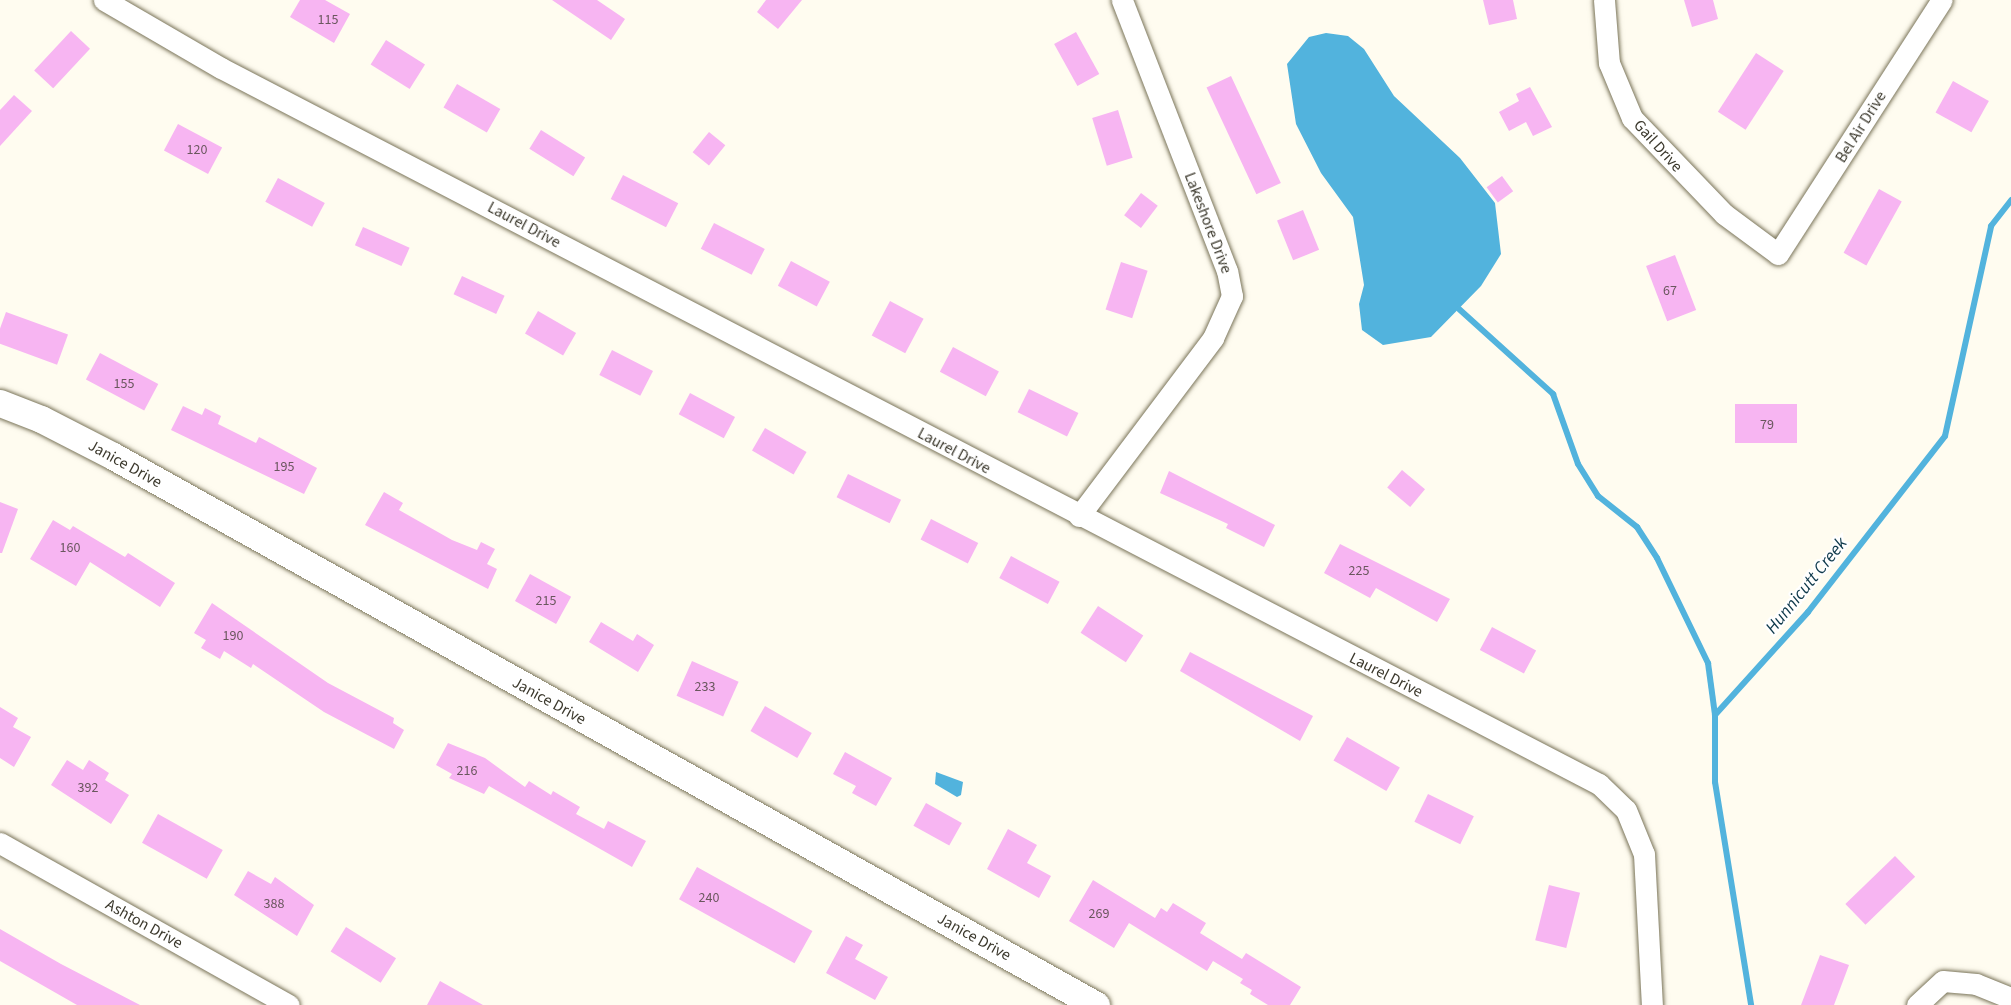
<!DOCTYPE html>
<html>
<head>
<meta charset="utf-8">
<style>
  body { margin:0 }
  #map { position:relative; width:2011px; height:1005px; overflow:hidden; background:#fffcf0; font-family:"Source Sans 3",sans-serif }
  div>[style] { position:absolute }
  .water>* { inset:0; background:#52b3dd }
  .stream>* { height:6px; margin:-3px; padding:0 3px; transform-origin:3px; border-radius:3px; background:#52b3dd }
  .building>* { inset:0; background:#f7b5f2; transform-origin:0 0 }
  .roads { filter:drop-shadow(0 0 2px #7b755a) drop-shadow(0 0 2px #7b755a) }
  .minor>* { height:21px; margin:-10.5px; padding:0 10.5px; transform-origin:10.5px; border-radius:10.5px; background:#fff }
  .tertiary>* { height:27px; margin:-13.5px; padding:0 13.5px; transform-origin:13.5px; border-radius:13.5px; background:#fff }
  span { translate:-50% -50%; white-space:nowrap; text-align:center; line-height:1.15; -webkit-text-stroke:4.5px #fff; paint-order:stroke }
  .number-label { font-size:14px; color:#6a575e }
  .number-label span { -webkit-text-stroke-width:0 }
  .street-label { font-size:16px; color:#3b382c }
  .water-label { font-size:18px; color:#0d384a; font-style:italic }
</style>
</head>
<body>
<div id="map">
  <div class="water">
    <i style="clip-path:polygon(1326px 33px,1348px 36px,1364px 49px,1394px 96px,1460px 158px,1495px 203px,1501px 254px,1481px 286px,1431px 337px,1383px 345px,1362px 330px,1359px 304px,1364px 285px,1353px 217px,1321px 173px,1296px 124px,1287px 64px,1309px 37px)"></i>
    <i style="clip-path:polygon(936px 772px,963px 782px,961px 795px,957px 797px,935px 784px)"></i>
  </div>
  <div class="stream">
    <i style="left:1459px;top:309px;width:127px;rotate:42.1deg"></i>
    <i style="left:1553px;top:394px;width:74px;rotate:70.3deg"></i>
    <i style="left:1578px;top:464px;width:38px;rotate:58deg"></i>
    <i style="left:1598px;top:496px;width:50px;rotate:38.5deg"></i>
    <i style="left:1637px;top:527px;width:37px;rotate:57deg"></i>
    <i style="left:1657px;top:558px;width:117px;rotate:64.1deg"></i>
    <i style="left:1708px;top:663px;width:52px;rotate:82.3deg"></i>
    <i style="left:1715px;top:715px;width:67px;rotate:90deg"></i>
    <i style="left:1715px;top:782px;width:226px;rotate:80.8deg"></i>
    <i style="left:1715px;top:715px;width:139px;rotate:-47.9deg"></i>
    <i style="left:1808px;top:612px;width:223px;rotate:-52.1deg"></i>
    <i style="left:1945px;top:436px;width:215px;rotate:-77.6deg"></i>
    <i style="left:1991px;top:226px;width:33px;rotate:-52deg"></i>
  </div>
  <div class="building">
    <i style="clip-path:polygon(300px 0,325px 0,350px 14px,334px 43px,290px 17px)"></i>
    <i style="clip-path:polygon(552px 0,597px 0,625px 19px,611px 40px)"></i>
    <i style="clip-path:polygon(766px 0,802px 0,778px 29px,757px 12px)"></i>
    <i style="clip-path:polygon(1483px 0,1513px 0,1517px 19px,1489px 25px)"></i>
    <i style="clip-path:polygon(1684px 0,1713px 0,1718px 19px,1692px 27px)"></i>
    <i style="left:71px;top:31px;width:26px;height:54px;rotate:43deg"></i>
    <i style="left:1076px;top:32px;width:48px;height:25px;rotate:61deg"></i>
    <i style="left:386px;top:40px;width:46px;height:29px;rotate:32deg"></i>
    <i style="left:1756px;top:53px;width:33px;height:70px;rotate:33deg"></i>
    <i style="left:1231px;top:76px;width:118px;height:27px;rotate:65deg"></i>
    <i style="left:1953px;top:81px;width:41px;height:36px;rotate:29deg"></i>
    <i style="left:457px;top:84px;width:50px;height:27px;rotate:30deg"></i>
    <i style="clip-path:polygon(1530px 87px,1552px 127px,1533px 136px,1526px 122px,1509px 131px,1499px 112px,1519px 101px,1516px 94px)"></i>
    <i style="clip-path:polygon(14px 95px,32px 111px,0 146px,0 110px)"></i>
    <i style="left:1118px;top:110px;width:50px;height:27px;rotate:73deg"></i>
    <i style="left:178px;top:124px;width:50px;height:30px;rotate:28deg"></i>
    <i style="left:541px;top:130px;width:52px;height:22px;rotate:32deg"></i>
    <i style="left:709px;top:132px;width:21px;height:26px;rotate:39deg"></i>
    <i style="left:623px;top:175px;width:62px;height:27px;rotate:27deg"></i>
    <i style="left:1502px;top:176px;width:19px;height:19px;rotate:54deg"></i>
    <i style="left:278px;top:178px;width:53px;height:27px;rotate:28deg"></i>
    <i style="left:1879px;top:189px;width:26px;height:73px;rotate:29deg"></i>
    <i style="left:1141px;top:193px;width:21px;height:28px;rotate:37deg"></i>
    <i style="left:1303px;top:210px;width:43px;height:28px;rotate:68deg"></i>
    <i style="left:714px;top:223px;width:57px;height:29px;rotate:27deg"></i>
    <i style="left:363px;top:227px;width:51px;height:20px;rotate:24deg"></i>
    <i style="left:1675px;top:255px;width:59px;height:31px;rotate:69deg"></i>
    <i style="left:791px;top:261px;width:44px;height:28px;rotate:28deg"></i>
    <i style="left:1121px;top:262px;width:28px;height:50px;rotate:18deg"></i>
    <i style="left:462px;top:276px;width:47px;height:20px;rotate:25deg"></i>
    <i style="left:890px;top:301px;width:38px;height:39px;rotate:28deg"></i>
    <i style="left:538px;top:311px;width:44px;height:26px;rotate:30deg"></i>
    <i style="left:6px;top:312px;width:66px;height:32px;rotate:20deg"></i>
    <i style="left:953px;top:347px;width:52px;height:28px;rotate:28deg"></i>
    <i style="left:612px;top:350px;width:46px;height:28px;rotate:27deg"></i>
    <i style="left:100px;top:353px;width:66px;height:30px;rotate:28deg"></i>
    <i style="left:1029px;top:389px;width:55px;height:26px;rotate:26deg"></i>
    <i style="left:690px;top:393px;width:51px;height:24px;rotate:28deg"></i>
    <i style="left:1735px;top:404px;width:62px;height:39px"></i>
    <i style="clip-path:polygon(183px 406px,202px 415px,205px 408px,221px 416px,218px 424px,256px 443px,259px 437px,317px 468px,304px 494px,171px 430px)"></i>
    <i style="left:765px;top:428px;width:48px;height:26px;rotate:30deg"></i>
    <i style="left:1402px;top:470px;width:30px;height:23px;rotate:40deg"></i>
    <i style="clip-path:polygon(1169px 471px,1275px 525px,1264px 547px,1226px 528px,1228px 524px,1160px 493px)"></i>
    <i style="left:848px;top:474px;width:59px;height:26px;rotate:26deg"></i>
    <i style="clip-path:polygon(384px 492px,403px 503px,399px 510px,452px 540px,477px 550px,481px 542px,495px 549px,487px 564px,497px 569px,488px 589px,365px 525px)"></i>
    <i style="clip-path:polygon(0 502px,18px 509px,2px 553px,0 553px)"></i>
    <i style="left:931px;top:519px;width:53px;height:23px;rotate:27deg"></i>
    <i style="clip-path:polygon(53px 520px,70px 530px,73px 526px,125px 557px,128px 553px,175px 583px,160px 607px,90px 562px,76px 586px,30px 559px)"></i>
    <i style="clip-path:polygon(1340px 544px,1450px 599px,1437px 622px,1376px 588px,1370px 598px,1324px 573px)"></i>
    <i style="left:1011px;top:556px;width:55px;height:25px;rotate:28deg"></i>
    <i style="left:530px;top:574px;width:47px;height:31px;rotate:29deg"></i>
    <i style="clip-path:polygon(212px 603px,328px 683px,394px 718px,393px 723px,404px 730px,394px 749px,324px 712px,253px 664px,251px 668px,224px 651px,220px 659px,201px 648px,206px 640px,194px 633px)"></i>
    <i style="left:1098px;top:606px;width:54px;height:32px;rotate:33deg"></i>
    <i style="clip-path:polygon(601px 622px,633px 641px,637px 634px,654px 645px,638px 672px,589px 642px)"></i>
    <i style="left:1492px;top:627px;width:50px;height:26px;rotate:28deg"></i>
    <i style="clip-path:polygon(1190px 652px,1313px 716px,1300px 741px,1180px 671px)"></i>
    <i style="left:692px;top:661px;width:51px;height:38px;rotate:24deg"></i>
    <i style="left:765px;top:706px;width:54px;height:29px;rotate:30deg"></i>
    <i style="clip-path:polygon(0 707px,18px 718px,13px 727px,31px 737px,14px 767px,0 758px)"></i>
    <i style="left:1347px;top:737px;width:61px;height:27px;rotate:30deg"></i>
    <i style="clip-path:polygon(448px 743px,485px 758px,525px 787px,529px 781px,551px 795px,553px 791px,580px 807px,576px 814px,604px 829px,608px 821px,646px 841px,632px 867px,489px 786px,484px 794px,449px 778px,452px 774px,436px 765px)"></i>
    <i style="clip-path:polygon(845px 752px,892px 778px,876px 806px,852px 793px,856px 786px,833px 774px)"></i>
    <i style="clip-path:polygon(67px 760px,83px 770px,89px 760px,109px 773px,105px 780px,129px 795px,111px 824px,51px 785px)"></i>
    <i style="left:1428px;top:794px;width:51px;height:31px;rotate:26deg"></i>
    <i style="left:926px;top:803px;width:41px;height:26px;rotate:29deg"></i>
    <i style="left:158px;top:814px;width:74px;height:33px;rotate:29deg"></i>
    <i style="clip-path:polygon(1008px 829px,1037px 845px,1027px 863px,1051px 876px,1039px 898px,987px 869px)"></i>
    <i style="left:1895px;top:856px;width:29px;height:69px;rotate:46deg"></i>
    <i style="left:697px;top:867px;width:132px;height:37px;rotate:29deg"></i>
    <i style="clip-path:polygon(248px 871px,271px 884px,275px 877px,314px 905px,297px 936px,234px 895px)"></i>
    <i style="clip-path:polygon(1093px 880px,1155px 918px,1161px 908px,1167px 912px,1173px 903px,1206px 923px,1200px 933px,1242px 959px,1246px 953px,1301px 987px,1290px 1005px,1268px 1005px,1250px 994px,1252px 990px,1240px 983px,1243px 979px,1213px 961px,1207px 971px,1129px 923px,1114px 948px,1069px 921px)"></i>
    <i style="left:1549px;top:885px;width:32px;height:57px;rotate:14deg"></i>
    <i style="left:346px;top:927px;width:59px;height:29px;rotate:32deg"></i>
    <i style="clip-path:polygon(0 929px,61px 964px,140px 1005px,77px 1005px,0 961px)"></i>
    <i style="clip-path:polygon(846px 936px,863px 945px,855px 959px,888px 977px,875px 1000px,826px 973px)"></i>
    <i style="clip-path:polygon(1820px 955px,1849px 965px,1834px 1005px,1801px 1005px)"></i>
    <i style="clip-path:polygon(440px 981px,483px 1005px,427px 1005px)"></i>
  </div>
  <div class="roads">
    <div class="minor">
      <i style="left:104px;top:0;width:135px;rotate:30.2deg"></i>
      <i style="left:221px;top:68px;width:1553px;rotate:27.46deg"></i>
      <i style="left:1599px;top:784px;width:37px;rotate:44deg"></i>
      <i style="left:1626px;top:810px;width:48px;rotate:67.8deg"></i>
      <i style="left:1644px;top:854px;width:151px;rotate:87deg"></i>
      <i style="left:1604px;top:0;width:63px;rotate:85.5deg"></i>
      <i style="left:1609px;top:63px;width:60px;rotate:67.3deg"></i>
      <i style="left:1632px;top:118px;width:133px;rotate:46.2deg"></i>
      <i style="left:1724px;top:214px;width:67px;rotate:36.5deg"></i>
      <i style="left:1778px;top:254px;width:302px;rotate:-57.2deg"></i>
      <i style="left:1079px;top:516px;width:223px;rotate:-53deg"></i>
      <i style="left:1213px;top:338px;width:46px;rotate:-65.7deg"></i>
      <i style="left:1232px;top:296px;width:25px;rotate:-101deg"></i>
      <i style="left:1227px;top:271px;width:291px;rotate:-111.2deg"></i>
      <i style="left:0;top:843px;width:331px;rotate:29.3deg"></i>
      <i style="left:1917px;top:1005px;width:35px;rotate:-43deg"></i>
      <i style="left:1943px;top:981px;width:33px;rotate:5deg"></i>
      <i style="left:1976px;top:984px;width:38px;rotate:22deg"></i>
    </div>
    <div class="tertiary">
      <i style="left:0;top:403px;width:44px;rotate:21.3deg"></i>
      <i style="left:41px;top:419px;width:81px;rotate:27.2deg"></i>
      <i style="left:113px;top:456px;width:1126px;rotate:29.18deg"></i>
    </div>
  </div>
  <div class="number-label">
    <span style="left:328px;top:20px">115</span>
    <span style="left:197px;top:150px">120</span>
    <span style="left:1670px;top:291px">67</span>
    <span style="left:124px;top:384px">155</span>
    <span style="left:1767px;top:425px">79</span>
    <span style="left:284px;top:467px">195</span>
    <span style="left:70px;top:548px">160</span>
    <span style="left:1359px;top:571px">225</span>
    <span style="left:546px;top:601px">215</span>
    <span style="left:233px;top:636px">190</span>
    <span style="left:705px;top:687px">233</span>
    <span style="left:467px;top:771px">216</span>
    <span style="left:88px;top:788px">392</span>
    <span style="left:709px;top:898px">240</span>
    <span style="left:274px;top:904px">388</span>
    <span style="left:1099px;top:914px">269</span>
  </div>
  <div class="street-label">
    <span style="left:1861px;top:127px;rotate:-58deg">Bel Air Drive</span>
    <span style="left:1658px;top:146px;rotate:48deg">Gail Drive</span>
    <span style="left:1208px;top:223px;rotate:69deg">Lakeshore Drive</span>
    <span style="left:524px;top:225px;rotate:28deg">Laurel Drive</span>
    <span style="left:954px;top:451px;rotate:28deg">Laurel Drive</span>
    <span style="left:125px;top:464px;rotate:29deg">Janice Drive</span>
    <span style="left:1386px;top:675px;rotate:27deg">Laurel Drive</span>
    <span style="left:549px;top:701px;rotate:29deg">Janice Drive</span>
    <span style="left:144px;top:924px;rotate:29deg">Ashton Drive</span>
    <span style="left:974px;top:937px;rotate:29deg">Janice Drive</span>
  </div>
  <div class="water-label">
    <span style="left:1807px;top:586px;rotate:-51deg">Hunnicutt Creek</span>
  </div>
</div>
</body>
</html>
